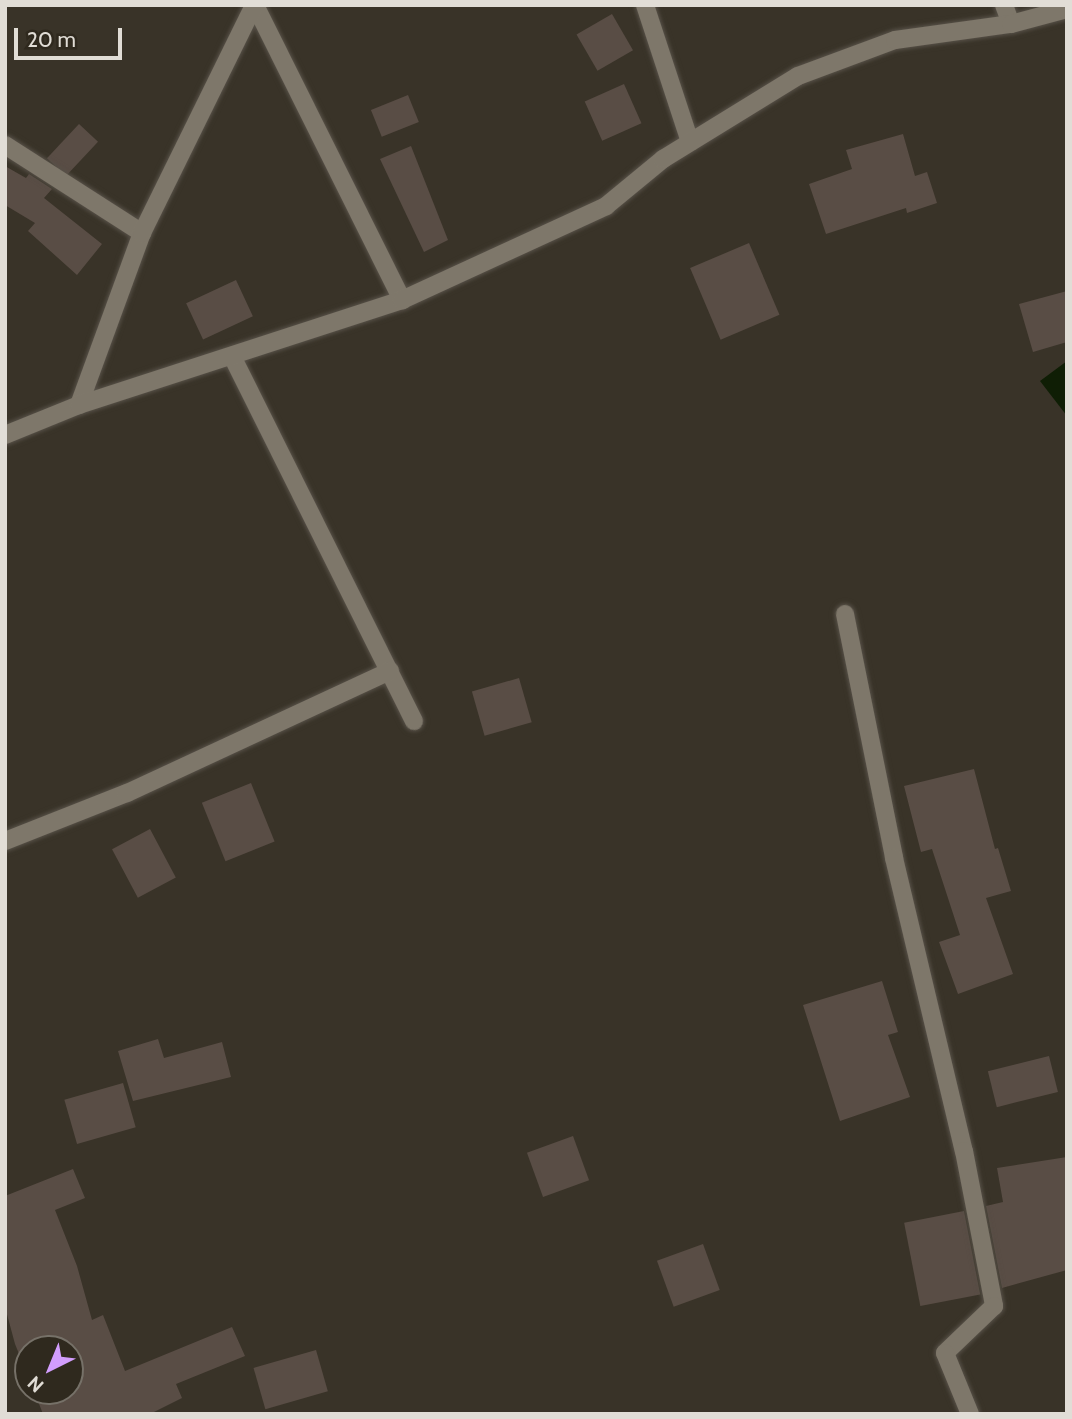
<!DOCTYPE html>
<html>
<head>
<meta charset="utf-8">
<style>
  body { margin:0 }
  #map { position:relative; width:1072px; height:1419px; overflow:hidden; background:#393328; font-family:Cabin,sans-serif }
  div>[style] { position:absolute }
  .water>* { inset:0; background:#0f1e05 }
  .building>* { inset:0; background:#594d45; transform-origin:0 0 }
  .roads { filter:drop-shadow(0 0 2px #575148) drop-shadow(0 0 2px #575148) }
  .minor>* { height:18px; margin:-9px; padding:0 9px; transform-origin:9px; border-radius:9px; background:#7e776a }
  span { translate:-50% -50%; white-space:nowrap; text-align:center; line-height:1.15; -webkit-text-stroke:5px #2f291e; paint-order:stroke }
  .frame { position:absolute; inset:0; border:7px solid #e1ddd6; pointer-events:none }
  .north { position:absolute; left:14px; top:1335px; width:70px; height:70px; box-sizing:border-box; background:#2f291e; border:2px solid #767168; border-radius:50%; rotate:223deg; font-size:19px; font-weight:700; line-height:28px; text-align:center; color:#e1ddd6 }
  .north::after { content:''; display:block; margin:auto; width:24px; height:32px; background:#d29dfd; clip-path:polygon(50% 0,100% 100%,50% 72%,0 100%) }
  .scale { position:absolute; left:14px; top:28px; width:108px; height:32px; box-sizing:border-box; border:4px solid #e1ddd6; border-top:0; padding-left:9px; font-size:21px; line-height:24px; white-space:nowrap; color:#e1ddd6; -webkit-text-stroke:5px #2f291e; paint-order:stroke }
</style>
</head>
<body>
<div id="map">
  <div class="water">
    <i style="clip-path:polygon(1067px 361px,1067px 416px,1040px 381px)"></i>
  </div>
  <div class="building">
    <i style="left:612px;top:14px;width:42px;height:41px;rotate:60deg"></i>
    <i style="left:624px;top:84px;width:43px;height:43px;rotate:66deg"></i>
    <i style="left:408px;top:95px;width:29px;height:40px;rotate:68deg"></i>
    <i style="left:79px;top:124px;width:26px;height:47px;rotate:43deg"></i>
    <i style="clip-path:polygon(903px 134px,915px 176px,927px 172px,937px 203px,907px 213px,906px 208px,826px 234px,809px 184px,852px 169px,846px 150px)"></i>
    <i style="clip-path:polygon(411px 146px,448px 240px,424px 252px,380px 159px)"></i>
    <i style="clip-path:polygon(5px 166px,26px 178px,29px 174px,52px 189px,44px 198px,102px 244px,77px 275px,28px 231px,35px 223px,5px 205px)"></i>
    <i style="left:749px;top:243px;width:78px;height:64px;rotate:67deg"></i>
    <i style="left:236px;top:280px;width:40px;height:55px;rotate:65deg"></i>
    <i style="clip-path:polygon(1067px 291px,1067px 342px,1033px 352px,1019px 304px)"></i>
    <i style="left:519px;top:678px;width:46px;height:49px;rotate:74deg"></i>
    <i style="clip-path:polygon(974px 769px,995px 849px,998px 848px,1011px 891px,986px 898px,1013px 974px,958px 994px,939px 942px,960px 935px,932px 849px,921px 852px,904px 786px)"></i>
    <i style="left:251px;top:783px;width:63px;height:53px;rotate:68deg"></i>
    <i style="left:150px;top:829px;width:55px;height:43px;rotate:62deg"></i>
    <i style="clip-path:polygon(882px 981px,898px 1032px,888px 1035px,910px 1097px,840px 1121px,803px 1005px)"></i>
    <i style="clip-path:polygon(158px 1039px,164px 1058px,222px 1042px,231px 1077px,133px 1101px,118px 1051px)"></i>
    <i style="left:1049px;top:1056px;width:37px;height:63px;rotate:76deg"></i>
    <i style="left:123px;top:1083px;width:46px;height:61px;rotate:74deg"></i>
    <i style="left:573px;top:1136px;width:47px;height:49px;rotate:70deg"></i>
    <i style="clip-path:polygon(1067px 1157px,1067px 1270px,1002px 1288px,986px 1206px,1003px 1202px,997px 1168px)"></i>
    <i style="clip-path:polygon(73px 1169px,85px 1198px,55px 1210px,77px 1266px,92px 1320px,103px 1315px,125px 1371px,232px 1327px,245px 1356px,176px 1384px,182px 1398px,150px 1414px,43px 1414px,34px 1391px,70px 1391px,70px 1349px,28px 1349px,28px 1376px,15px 1344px,5px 1307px,5px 1196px)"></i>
    <i style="left:964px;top:1211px;width:85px;height:61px;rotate:79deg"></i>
    <i style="left:703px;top:1244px;width:49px;height:49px;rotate:70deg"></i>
    <i style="left:316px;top:1350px;width:43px;height:65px;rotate:74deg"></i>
  </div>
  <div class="roads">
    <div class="minor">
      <i style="left:255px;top:5px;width:330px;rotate:63.5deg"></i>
      <i style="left:645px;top:5px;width:144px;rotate:71.8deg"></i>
      <i style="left:1004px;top:5px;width:20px;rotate:70deg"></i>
      <i style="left:5px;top:145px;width:163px;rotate:32.7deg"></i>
      <i style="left:232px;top:356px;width:408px;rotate:63.5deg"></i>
      <i style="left:79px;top:405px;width:183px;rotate:-69.9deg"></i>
      <i style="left:142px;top:233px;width:254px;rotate:-63.8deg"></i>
      <i style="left:5px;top:435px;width:80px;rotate:-22.1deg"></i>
      <i style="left:79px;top:405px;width:340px;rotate:-18deg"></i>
      <i style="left:402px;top:300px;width:225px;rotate:-24.7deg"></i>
      <i style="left:606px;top:206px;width:74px;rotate:-39.5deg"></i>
      <i style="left:663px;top:159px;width:158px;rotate:-31.6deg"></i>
      <i style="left:798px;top:76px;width:103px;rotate:-20.4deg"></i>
      <i style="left:895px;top:40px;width:117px;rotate:-7.9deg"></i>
      <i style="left:1011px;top:24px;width:58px;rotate:-15deg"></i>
      <i style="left:845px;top:614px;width:249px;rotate:78.6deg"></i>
      <i style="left:894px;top:858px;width:301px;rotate:76.6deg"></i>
      <i style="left:964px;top:1151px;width:158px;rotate:79deg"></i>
      <i style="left:994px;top:1306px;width:68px;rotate:136.2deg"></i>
      <i style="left:945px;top:1353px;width:66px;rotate:67.7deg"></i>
      <i style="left:5px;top:841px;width:131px;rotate:-21.5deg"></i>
      <i style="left:127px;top:793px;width:290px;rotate:-24.9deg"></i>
    </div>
  </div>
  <div class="frame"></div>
  <div class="north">N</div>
  <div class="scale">20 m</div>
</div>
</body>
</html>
